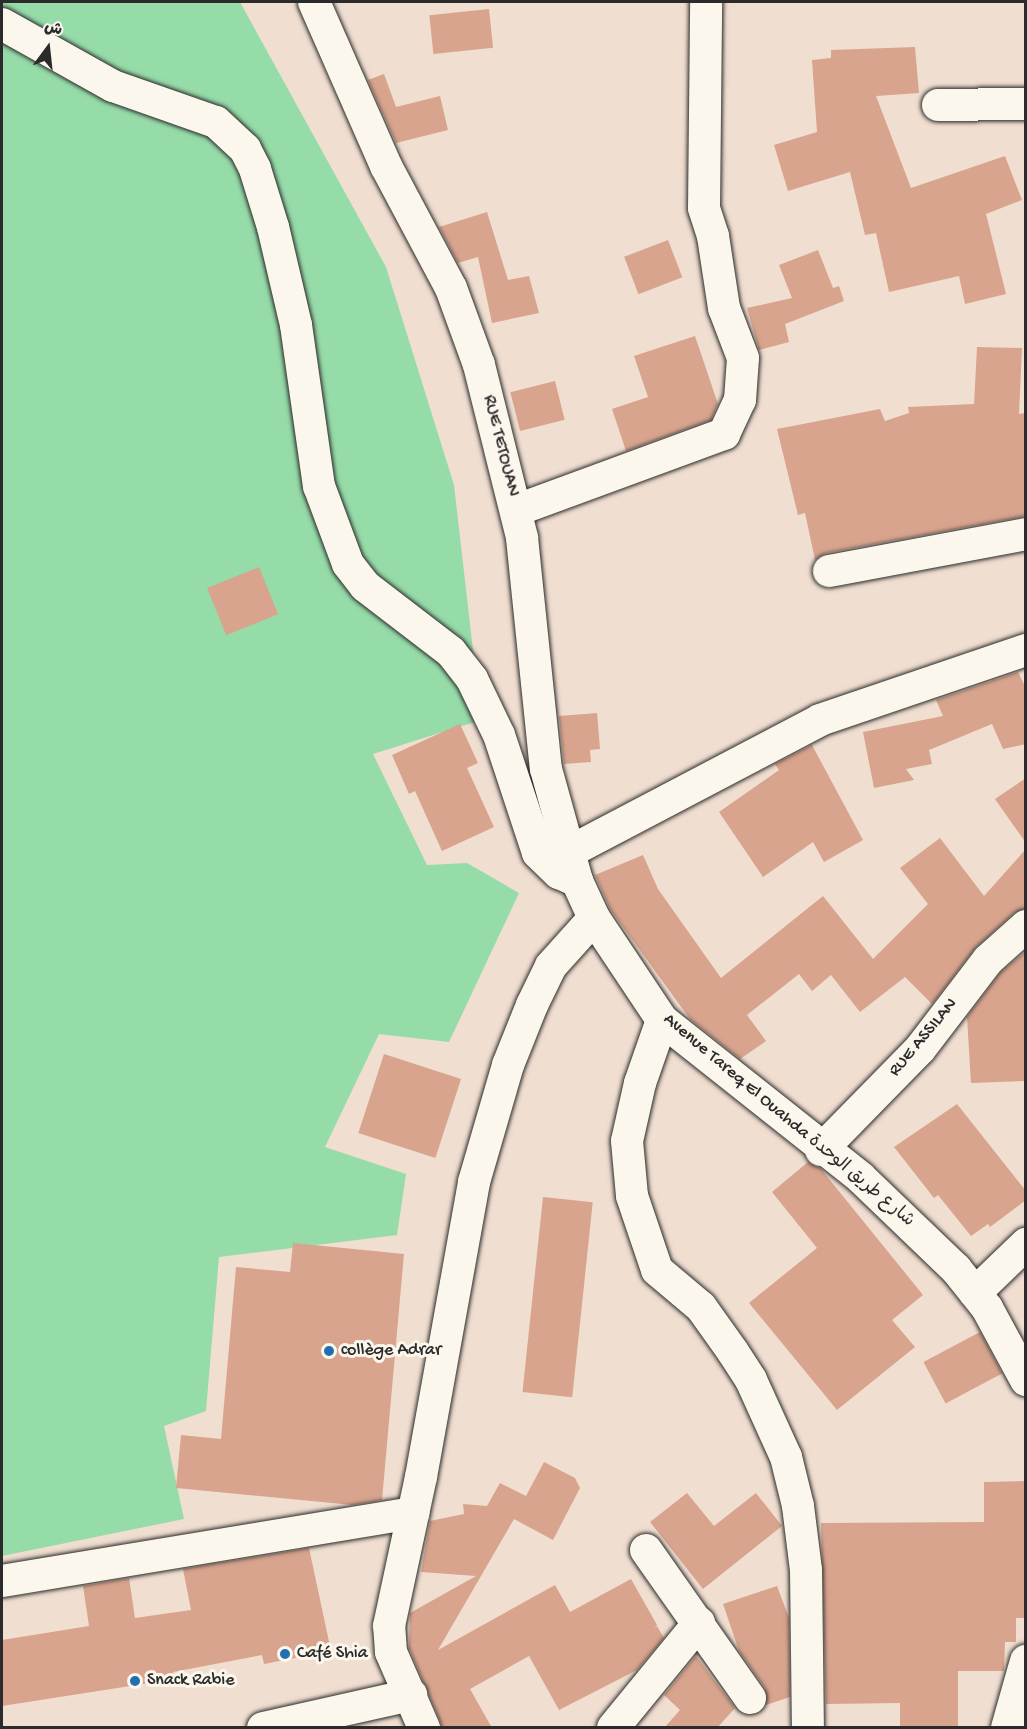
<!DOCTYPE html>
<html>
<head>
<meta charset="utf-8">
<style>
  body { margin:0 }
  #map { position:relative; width:1027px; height:1729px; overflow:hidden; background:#f0ded0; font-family:"Gochi Hand","Playpen Sans Arabic",sans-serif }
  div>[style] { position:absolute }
  .green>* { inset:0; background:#96dca9 }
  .building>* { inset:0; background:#d8a48d; transform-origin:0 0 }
  .roads { filter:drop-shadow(0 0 2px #2b2b2b) drop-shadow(0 0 2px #2b2b2b) }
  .minor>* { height:32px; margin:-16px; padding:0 16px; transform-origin:16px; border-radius:16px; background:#fbf7ec }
  .dots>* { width:16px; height:16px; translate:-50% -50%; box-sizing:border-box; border:3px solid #fbf7ec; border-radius:50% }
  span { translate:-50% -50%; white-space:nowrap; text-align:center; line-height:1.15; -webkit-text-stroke:6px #fbf7ec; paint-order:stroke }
  .street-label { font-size:18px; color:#2b2b2b }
  .poi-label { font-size:18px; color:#2b2b2b }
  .left { translate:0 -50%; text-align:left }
  .frame { position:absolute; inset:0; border:3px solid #2b2b2b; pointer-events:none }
  .north { position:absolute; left:18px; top:18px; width:60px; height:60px; -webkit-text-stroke:4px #fbf7ec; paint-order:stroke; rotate:15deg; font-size:16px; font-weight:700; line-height:24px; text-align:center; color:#2b2b2b }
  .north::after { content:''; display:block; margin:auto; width:21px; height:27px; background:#2b2b2b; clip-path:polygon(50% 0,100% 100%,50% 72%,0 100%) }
</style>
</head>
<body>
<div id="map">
  <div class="green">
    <i style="clip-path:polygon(2px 2px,240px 2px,386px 267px,454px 485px,481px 720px,373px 754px,427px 865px,467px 863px,519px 893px,449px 1042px,379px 1034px,325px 1147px,406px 1174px,397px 1235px,219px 1257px,206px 1411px,164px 1426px,184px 1519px,2px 1556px)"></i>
  </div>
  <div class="building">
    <i style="left:489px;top:9px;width:39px;height:60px;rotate:84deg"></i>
    <i style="clip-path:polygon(915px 47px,919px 93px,876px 96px,911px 188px,1005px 156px,1022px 200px,986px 214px,1006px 294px,965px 304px,959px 276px,889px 292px,876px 233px,865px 235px,850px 172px,788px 191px,774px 145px,817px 132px,812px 60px,831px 58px,831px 50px)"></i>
    <i style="clip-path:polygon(384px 74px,396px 107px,440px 96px,448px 130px,396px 143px,368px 80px)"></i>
    <i style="clip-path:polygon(487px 212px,508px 280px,529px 276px,539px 313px,492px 323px,478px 257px,458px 263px,439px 227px)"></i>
    <i style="left:668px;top:240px;width:40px;height:47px;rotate:69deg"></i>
    <i style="clip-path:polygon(818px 250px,833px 288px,839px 286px,844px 301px,785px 324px,789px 342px,759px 350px,747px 308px,792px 298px,779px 265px)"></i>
    <i style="clip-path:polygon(695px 336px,718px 404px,711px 420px,626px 451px,612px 409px,648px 397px,634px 356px)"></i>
    <i style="clip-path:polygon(977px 347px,1022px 348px,1019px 414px,1026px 413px,1026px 516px,826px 553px,815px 560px,805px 513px,798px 515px,777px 429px,880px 409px,885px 421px,909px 413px,908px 407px,974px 404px)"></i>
    <i style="left:555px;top:381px;width:40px;height:46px;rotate:76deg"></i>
    <i style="left:259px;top:567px;width:51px;height:56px;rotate:68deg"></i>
    <i style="clip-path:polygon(1018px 672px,1026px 688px,1026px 744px,1003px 749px,992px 724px,929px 750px,932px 764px,906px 769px,914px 780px,874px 788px,863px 732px,943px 716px,936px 700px)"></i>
    <i style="clip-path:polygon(597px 713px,600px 749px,590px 750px,591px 762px,564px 764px,559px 716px)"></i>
    <i style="clip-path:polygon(460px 724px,478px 763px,467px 768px,494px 827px,442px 851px,415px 791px,409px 794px,392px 755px)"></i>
    <i style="clip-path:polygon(812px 745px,863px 840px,824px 862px,813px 842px,763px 877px,719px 812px,779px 770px,775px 764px)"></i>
    <i style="clip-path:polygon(1026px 778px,1026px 843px,995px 799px)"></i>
    <i style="clip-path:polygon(940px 838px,984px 896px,1026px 849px,1026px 908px,1014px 913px,976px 947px,932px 1004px,905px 977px,860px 1012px,831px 975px,812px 991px,799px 974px,747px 1015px,766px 1041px,740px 1059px,690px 1019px,610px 909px,595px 875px,643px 855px,658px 889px,721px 978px,823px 896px,873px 959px,928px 904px,900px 868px)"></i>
    <i style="clip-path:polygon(1026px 951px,1026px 1081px,971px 1083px,967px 1017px,1001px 972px)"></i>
    <i style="left:384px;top:1054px;width:81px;height:83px;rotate:18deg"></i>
    <i style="clip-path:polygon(957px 1104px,1026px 1191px,1026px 1200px,990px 1227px,988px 1224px,971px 1236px,938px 1195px,934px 1198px,894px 1147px)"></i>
    <i style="clip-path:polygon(808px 1162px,821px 1169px,923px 1295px,892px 1320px,915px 1347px,837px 1410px,749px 1303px,817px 1248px,772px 1192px)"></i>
    <i style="left:543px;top:1197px;width:50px;height:196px;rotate:6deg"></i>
    <i style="clip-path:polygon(293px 1243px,404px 1254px,382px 1500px,353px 1505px,176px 1488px,181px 1435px,221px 1439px,236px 1267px,290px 1272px)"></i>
    <i style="left:980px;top:1332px;width:47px;height:64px;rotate:62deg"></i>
    <i style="clip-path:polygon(544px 1462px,575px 1478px,580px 1488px,553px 1540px,514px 1519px,438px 1650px,555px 1585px,570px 1612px,631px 1579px,657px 1625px,654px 1628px,657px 1626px,664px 1638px,637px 1670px,559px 1710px,529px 1656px,470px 1689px,492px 1728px,443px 1728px,409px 1648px,410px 1613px,476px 1576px,421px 1572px,430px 1521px,464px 1514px,463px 1504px,487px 1506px,500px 1483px,526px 1496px)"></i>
    <i style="clip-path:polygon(1026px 1481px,1024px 1618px,1016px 1618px,1016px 1642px,1005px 1642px,1004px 1671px,958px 1671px,958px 1728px,900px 1728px,900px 1703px,826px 1704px,821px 1523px,984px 1522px,984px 1482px)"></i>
    <i style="clip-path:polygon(687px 1493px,714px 1526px,756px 1493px,782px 1526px,703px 1589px,650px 1522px)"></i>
    <i style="clip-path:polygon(309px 1548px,331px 1651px,264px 1664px,262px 1655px,173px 1672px,175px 1679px,2px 1706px,2px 1640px,89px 1626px,83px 1586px,129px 1578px,135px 1618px,191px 1610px,183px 1569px)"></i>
    <i style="clip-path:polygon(777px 1586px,789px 1618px,790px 1697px,766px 1705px,765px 1688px,739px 1651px,723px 1604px)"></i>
    <i style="clip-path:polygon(696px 1656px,735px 1708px,717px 1728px,664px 1728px,680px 1710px,664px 1695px)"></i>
  </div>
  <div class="roads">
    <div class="minor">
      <i style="left:314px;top:2px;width:179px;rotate:66.3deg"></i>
      <i style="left:386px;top:166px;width:138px;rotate:62deg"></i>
      <i style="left:451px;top:288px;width:82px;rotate:70deg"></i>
      <i style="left:479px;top:365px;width:178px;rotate:76deg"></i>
      <i style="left:522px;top:538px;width:232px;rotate:84.1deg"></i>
      <i style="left:546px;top:769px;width:116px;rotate:74.5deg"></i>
      <i style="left:577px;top:881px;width:41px;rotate:65.3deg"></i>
      <i style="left:594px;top:918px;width:123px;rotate:56.3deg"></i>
      <i style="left:662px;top:1020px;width:254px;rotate:38.4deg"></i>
      <i style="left:861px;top:1178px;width:132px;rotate:43.8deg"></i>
      <i style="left:956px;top:1269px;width:50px;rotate:51.5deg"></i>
      <i style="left:987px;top:1308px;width:82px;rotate:61.6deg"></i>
      <i style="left:2px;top:24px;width:127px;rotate:29.2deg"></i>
      <i style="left:113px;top:86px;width:109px;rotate:19.3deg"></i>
      <i style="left:216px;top:122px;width:40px;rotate:43deg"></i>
      <i style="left:245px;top:149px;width:22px;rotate:63deg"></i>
      <i style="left:255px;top:169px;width:61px;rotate:72.8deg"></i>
      <i style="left:273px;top:227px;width:101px;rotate:76.8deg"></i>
      <i style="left:296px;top:325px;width:163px;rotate:81.9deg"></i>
      <i style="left:319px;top:486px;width:83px;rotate:69.6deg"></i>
      <i style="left:348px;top:564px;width:28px;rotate:52deg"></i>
      <i style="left:365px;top:586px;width:108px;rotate:37.5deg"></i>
      <i style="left:451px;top:652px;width:34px;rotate:52deg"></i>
      <i style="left:472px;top:679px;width:62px;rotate:64.3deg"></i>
      <i style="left:499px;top:735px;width:124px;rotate:71.7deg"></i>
      <i style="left:538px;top:853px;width:29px;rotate:44deg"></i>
      <i style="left:559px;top:873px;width:20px;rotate:24deg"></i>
      <i style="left:938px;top:105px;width:88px;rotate:-0.7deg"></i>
      <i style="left:517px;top:510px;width:221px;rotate:-20.2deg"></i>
      <i style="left:724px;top:434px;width:38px;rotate:-65deg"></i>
      <i style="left:740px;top:400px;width:42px;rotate:-85.9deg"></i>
      <i style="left:743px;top:358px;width:53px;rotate:-110.8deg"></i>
      <i style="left:724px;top:308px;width:73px;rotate:-98.7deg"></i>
      <i style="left:713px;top:236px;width:29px;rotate:-108deg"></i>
      <i style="left:704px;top:208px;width:206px;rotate:-89.4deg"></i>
      <i style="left:829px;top:571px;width:200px;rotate:-10.6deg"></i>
      <i style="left:569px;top:852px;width:284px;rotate:-27.7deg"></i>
      <i style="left:820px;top:720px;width:218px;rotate:-18.8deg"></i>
      <i style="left:662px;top:1020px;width:67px;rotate:109.2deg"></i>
      <i style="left:640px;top:1083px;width:59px;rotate:102.6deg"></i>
      <i style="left:627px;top:1141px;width:55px;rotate:84.8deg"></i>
      <i style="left:632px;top:1196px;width:78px;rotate:71.3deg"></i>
      <i style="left:657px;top:1270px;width:57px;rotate:40.1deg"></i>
      <i style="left:701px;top:1307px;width:55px;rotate:54.6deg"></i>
      <i style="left:733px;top:1352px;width:33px;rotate:57deg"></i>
      <i style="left:751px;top:1380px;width:85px;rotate:65.6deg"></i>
      <i style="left:786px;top:1457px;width:50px;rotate:76.2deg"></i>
      <i style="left:798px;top:1506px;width:64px;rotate:82.9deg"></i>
      <i style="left:806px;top:1570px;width:158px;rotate:89.3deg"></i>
      <i style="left:821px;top:1150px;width:141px;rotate:-45.6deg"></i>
      <i style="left:920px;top:1049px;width:112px;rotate:-52.6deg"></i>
      <i style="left:988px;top:960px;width:51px;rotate:-41.8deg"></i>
      <i style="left:975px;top:1293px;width:71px;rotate:-43.9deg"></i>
      <i style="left:646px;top:1550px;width:181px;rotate:54.9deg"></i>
      <i style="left:2px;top:1581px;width:417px;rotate:-9.4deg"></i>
      <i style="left:263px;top:1728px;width:152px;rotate:-12.6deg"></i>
      <i style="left:424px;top:1728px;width:83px;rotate:-113.5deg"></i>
      <i style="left:391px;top:1652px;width:26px;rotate:-94deg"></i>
      <i style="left:389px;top:1626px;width:152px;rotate:-77.9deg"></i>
      <i style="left:421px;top:1477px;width:300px;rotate:-79.8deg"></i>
      <i style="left:474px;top:1182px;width:122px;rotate:-73.8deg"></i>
      <i style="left:508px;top:1065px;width:65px;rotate:-68.2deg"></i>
      <i style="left:532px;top:1005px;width:43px;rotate:-64deg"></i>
      <i style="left:551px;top:966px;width:64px;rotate:-48.1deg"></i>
      <i style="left:613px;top:1728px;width:136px;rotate:-50.7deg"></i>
      <i style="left:1007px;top:1728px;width:70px;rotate:-74.2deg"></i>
    </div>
  </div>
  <div class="dots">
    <i style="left:329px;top:1351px;background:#1f6fb2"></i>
    <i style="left:285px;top:1654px;background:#1f6fb2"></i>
    <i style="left:135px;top:1681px;background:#1f6fb2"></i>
  </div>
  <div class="street-label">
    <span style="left:500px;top:446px;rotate:76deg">RUE TETOUAN</span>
    <span style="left:924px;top:1038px;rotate:-50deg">RUE ASSILAN</span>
    <span style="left:788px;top:1121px;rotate:40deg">Avenue Tareq El Ouahda شارع طريق الوحدة</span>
  </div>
  <div class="poi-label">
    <span class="left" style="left:341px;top:1351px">collège Adrar</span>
    <span class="left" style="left:297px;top:1654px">Café Shia</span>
    <span class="left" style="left:147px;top:1681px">Snack Rabie</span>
  </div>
  <div class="frame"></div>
  <div class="north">ش</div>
</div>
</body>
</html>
